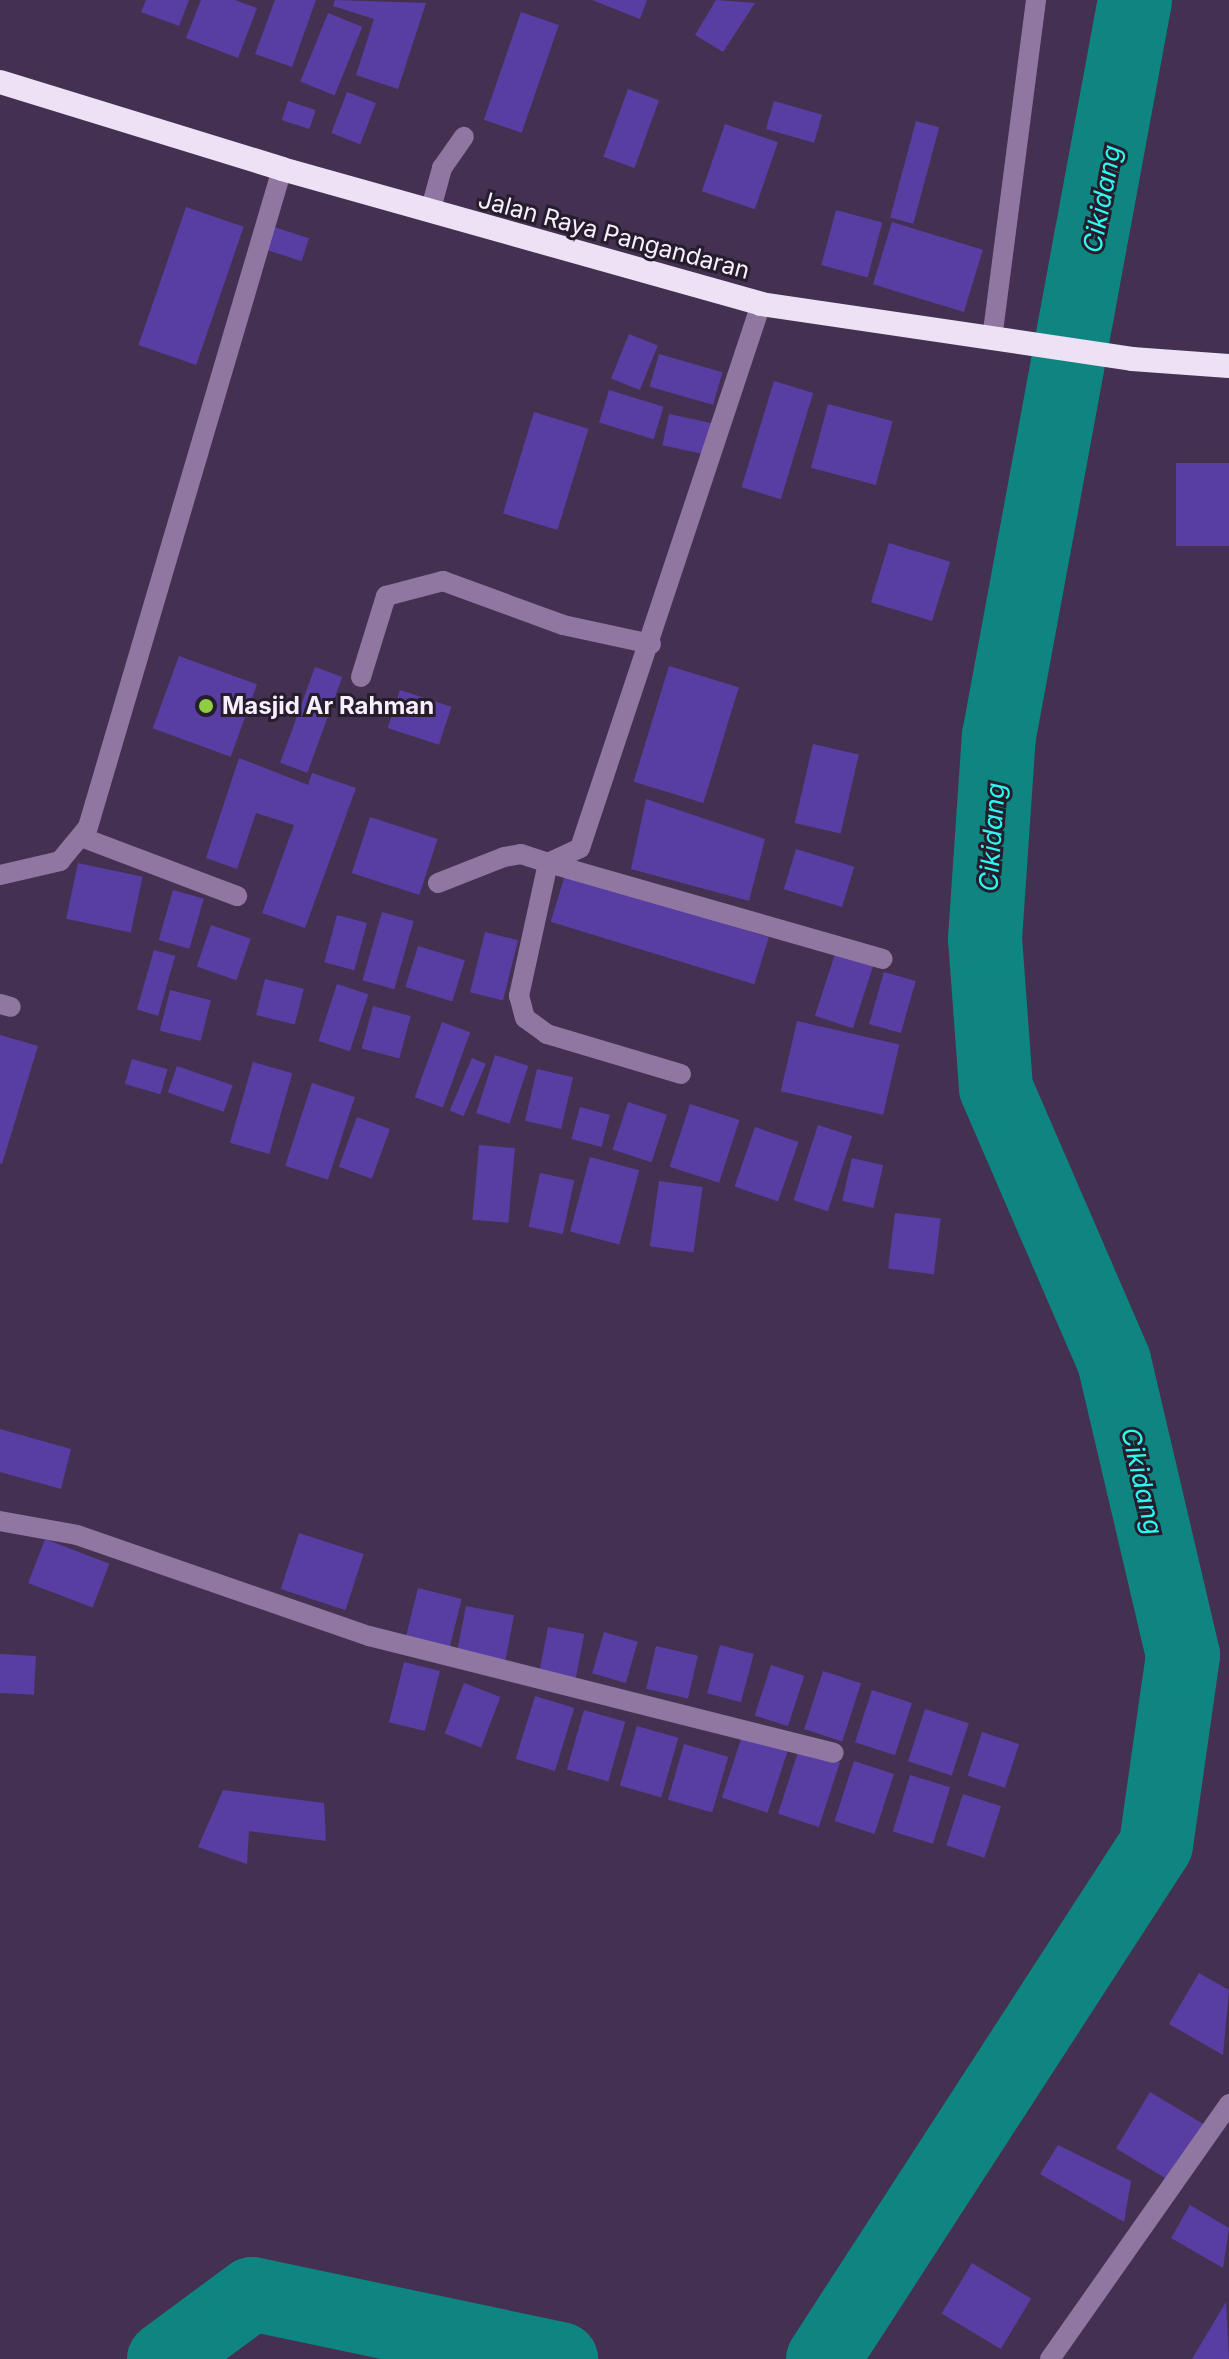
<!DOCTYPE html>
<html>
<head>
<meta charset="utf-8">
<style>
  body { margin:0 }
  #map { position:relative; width:1229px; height:2359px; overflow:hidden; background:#443151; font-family:Inter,sans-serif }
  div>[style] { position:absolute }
  .river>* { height:74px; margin:-37px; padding:0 37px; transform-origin:37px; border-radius:37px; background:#0e8580 }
  .building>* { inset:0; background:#583ea3; transform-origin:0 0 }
  .minor>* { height:20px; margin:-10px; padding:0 10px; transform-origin:10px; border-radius:10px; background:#9077a2 }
  .highway>* { height:24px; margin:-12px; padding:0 12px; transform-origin:12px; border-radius:12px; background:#ede1f6 }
  .dots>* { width:22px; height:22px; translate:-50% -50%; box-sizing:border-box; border:4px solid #261d2c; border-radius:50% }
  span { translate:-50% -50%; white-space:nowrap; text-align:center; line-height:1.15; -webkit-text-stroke:6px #261d2c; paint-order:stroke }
  .street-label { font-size:24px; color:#f7eefe }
  .poi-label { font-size:24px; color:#f7eefe; font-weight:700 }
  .left { translate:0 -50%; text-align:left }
  .water-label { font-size:26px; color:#2dfbf3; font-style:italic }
</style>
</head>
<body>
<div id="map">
  <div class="river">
    <i style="left:164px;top:2359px;width:109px;rotate:-36.5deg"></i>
    <i style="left:252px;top:2294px;width:316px;rotate:11.9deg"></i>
    <i style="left:823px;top:2359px;width:612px;rotate:-57.06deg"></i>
    <i style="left:1156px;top:1845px;width:192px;rotate:-81.9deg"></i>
    <i style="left:1183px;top:1655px;width:302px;rotate:-103.2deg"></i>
    <i style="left:1114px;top:1361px;width:297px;rotate:-113.4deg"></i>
    <i style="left:996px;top:1088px;width:149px;rotate:-94.2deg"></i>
    <i style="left:985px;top:939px;width:203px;rotate:-86.1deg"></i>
    <i style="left:999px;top:736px;width:748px;rotate:-79.53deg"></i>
  </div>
  <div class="building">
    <i style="clip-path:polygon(146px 0,189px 0,179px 26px,141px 12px)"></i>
    <i style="clip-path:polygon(201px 0,235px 0,257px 8px,238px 58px,186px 38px)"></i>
    <i style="clip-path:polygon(275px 0,316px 0,292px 67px,255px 54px)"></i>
    <i style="clip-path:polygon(335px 0,426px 3px,398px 89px,356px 75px,374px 19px,333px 6px)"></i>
    <i style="clip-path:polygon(592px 0,647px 0,640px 19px)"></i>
    <i style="clip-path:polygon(716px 0,755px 3px,723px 52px,695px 35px)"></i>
    <i style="left:521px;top:12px;width:40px;height:114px;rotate:19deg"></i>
    <i style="left:328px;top:13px;width:37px;height:74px;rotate:22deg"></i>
    <i style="left:628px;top:89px;width:33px;height:72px;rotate:20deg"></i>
    <i style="left:347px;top:92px;width:31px;height:44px;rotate:21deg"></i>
    <i style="left:288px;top:101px;width:29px;height:20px;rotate:18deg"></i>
    <i style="left:774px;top:101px;width:50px;height:29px;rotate:16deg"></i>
    <i style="left:916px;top:121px;width:24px;height:100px;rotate:15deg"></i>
    <i style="left:725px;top:124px;width:56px;height:71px;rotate:19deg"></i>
    <i style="left:186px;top:207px;width:61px;height:146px;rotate:19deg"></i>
    <i style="left:836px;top:210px;width:48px;height:57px;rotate:15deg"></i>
    <i style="left:892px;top:222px;width:95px;height:65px;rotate:17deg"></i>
    <i style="left:271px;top:226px;width:40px;height:24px;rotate:18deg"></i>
    <i style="left:629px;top:334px;width:31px;height:48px;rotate:22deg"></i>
    <i style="left:659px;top:354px;width:66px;height:34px;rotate:16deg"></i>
    <i style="left:774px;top:381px;width:41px;height:111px;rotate:17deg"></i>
    <i style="left:609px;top:390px;width:57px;height:34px;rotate:17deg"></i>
    <i style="left:828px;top:404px;width:67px;height:66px;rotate:15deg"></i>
    <i style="left:534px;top:412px;width:57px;height:106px;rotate:17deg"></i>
    <i style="left:669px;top:414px;width:44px;height:32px;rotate:12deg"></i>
    <i style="left:1229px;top:463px;width:83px;height:53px;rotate:90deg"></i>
    <i style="left:889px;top:543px;width:64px;height:62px;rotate:17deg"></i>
    <i style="left:179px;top:656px;width:83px;height:77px;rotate:20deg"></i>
    <i style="left:669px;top:666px;width:73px;height:121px;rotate:17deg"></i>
    <i style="left:315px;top:667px;width:29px;height:102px;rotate:20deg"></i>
    <i style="left:400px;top:690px;width:54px;height:40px;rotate:18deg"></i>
    <i style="left:813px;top:744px;width:47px;height:81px;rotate:13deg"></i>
    <i style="clip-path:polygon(239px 758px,308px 785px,312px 773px,356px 788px,305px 928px,262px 913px,294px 825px,256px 813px,237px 869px,206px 858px)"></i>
    <i style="clip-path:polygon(646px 799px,765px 839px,749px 901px,631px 869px)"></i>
    <i style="left:370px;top:817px;width:71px;height:59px;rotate:18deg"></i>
    <i style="left:796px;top:849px;width:61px;height:42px;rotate:17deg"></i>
    <i style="left:78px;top:863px;width:66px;height:57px;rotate:12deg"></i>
    <i style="left:565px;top:875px;width:213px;height:49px;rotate:17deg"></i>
    <i style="left:173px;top:890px;width:32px;height:52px;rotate:16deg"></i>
    <i style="left:382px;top:912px;width:33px;height:71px;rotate:16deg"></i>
    <i style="left:337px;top:915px;width:31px;height:49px;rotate:15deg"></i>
    <i style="left:211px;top:925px;width:42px;height:44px;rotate:19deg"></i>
    <i style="left:485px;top:932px;width:34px;height:62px;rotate:14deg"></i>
    <i style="left:418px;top:946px;width:49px;height:43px;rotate:17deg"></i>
    <i style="left:154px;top:950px;width:22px;height:62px;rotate:16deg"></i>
    <i style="left:835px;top:954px;width:40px;height:65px;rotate:18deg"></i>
    <i style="left:884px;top:972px;width:33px;height:54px;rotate:16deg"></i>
    <i style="left:265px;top:979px;width:40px;height:37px;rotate:14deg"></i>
    <i style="left:337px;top:984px;width:33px;height:60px;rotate:18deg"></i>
    <i style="left:170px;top:990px;width:42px;height:42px;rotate:14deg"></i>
    <i style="left:373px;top:1006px;width:39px;height:44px;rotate:15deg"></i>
    <i style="left:797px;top:1021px;width:105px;height:72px;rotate:13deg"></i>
    <i style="left:442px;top:1022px;width:30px;height:80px;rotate:20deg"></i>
    <i style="clip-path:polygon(0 1035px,38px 1046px,2px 1164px,0 1163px)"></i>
    <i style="left:495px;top:1055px;width:35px;height:61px;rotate:18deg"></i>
    <i style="left:472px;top:1058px;width:15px;height:57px;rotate:23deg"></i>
    <i style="left:132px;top:1059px;width:37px;height:26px;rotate:16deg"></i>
    <i style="left:253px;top:1062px;width:41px;height:84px;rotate:16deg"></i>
    <i style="left:177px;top:1066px;width:59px;height:28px;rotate:19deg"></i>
    <i style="left:537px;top:1069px;width:37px;height:53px;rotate:13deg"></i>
    <i style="left:312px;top:1083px;width:45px;height:87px;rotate:18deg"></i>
    <i style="left:628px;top:1102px;width:41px;height:50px;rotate:18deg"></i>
    <i style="left:690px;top:1104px;width:52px;height:66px;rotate:18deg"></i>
    <i style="left:580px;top:1107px;width:31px;height:33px;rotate:15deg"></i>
    <i style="left:357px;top:1117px;width:35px;height:53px;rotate:20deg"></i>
    <i style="left:818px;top:1125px;width:36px;height:79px;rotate:18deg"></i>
    <i style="left:755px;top:1127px;width:46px;height:63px;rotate:19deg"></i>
    <i style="left:479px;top:1145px;width:36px;height:75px;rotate:5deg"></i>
    <i style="left:590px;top:1157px;width:51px;height:77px;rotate:15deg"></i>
    <i style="left:852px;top:1158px;width:32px;height:44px;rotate:13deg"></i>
    <i style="left:540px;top:1173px;width:35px;height:55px;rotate:12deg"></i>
    <i style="left:659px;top:1181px;width:44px;height:66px;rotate:8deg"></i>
    <i style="left:895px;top:1213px;width:46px;height:56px;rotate:7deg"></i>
    <i style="clip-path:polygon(0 1429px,71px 1449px,61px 1489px,0 1472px)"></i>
    <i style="left:299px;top:1533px;width:68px;height:59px;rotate:18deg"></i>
    <i style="left:45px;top:1539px;width:69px;height:47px;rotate:21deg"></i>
    <i style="left:418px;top:1588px;width:45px;height:54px;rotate:14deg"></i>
    <i style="left:466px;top:1606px;width:49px;height:48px;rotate:11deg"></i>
    <i style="left:548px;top:1627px;width:37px;height:45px;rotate:11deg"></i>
    <i style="left:604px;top:1632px;width:35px;height:43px;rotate:16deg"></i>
    <i style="left:720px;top:1645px;width:35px;height:50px;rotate:15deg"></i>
    <i style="left:656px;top:1646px;width:43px;height:44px;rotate:13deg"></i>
    <i style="left:0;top:1654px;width:36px;height:39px;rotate:3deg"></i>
    <i style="left:404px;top:1662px;width:37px;height:62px;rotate:14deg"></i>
    <i style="left:771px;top:1665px;width:35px;height:53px;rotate:18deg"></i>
    <i style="left:823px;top:1671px;width:40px;height:61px;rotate:18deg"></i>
    <i style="left:464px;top:1683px;width:39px;height:54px;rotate:21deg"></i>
    <i style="left:872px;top:1690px;width:42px;height:55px;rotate:18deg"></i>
    <i style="left:535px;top:1696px;width:41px;height:66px;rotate:17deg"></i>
    <i style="left:925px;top:1709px;width:46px;height:55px;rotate:18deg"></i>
    <i style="left:584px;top:1710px;width:43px;height:62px;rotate:16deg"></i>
    <i style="left:637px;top:1726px;width:43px;height:62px;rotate:16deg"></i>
    <i style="left:982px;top:1732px;width:39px;height:46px;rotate:18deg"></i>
    <i style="left:742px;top:1736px;width:48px;height:65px;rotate:18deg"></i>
    <i style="left:684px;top:1744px;width:46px;height:58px;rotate:16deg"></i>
    <i style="left:799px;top:1749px;width:43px;height:68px;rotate:18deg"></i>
    <i style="left:854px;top:1761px;width:42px;height:63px;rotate:18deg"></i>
    <i style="left:910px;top:1775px;width:42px;height:59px;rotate:17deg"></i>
    <i style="clip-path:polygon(223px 1790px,324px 1803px,326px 1841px,249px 1831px,247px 1864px,198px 1847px)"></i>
    <i style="left:963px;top:1794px;width:40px;height:54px;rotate:18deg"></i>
    <i style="clip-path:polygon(1199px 1973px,1229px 1990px,1223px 2055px,1169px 2024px)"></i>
    <i style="left:1150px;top:2092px;width:65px;height:66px;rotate:31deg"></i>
    <i style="clip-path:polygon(1058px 2145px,1131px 2181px,1124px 2222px,1040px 2174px)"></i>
    <i style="clip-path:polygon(1190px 2205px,1229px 2228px,1223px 2268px,1171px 2238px)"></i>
    <i style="left:972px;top:2263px;width:69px;height:59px;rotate:31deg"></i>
    <i style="clip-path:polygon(1226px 2302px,1229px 2359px,1192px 2359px)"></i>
  </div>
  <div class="minor">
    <i style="left:430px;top:212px;width:46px;rotate:-74.7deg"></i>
    <i style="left:442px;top:168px;width:38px;rotate:-55deg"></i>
    <i style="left:992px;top:339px;width:342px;rotate:-82.6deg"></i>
    <i style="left:361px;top:677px;width:85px;rotate:-72.8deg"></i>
    <i style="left:386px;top:596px;width:59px;rotate:-14.7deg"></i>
    <i style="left:443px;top:581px;width:128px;rotate:20.1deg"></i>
    <i style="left:563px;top:625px;width:90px;rotate:12.2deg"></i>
    <i style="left:81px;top:837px;width:167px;rotate:20.7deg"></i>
    <i style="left:0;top:875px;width:62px;rotate:-13.1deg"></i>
    <i style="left:60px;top:861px;width:44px;rotate:-50.5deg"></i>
    <i style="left:88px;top:827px;width:686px;rotate:-73.57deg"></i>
    <i style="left:438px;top:883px;width:71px;rotate:-21.5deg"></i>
    <i style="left:504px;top:857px;width:17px;rotate:-10deg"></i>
    <i style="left:521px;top:854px;width:28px;rotate:18deg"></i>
    <i style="left:548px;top:863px;width:35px;rotate:-25deg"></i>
    <i style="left:580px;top:848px;width:573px;rotate:-71.6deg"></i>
    <i style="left:0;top:1004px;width:11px;rotate:15deg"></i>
    <i style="left:681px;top:1074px;width:140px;rotate:-163.4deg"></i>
    <i style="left:547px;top:1034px;width:27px;rotate:-144deg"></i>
    <i style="left:525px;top:1018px;width:23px;rotate:-105deg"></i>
    <i style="left:519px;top:996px;width:136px;rotate:-77.7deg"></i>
    <i style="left:548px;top:863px;width:348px;rotate:16deg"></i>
    <i style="left:0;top:1521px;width:78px;rotate:10.3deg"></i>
    <i style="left:77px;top:1535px;width:309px;rotate:19.1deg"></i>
    <i style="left:369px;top:1636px;width:479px;rotate:14.1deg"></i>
    <i style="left:1050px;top:2359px;width:312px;rotate:-54.9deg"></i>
  </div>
  <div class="highway">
    <i style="left:0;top:82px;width:295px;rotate:17.1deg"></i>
    <i style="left:282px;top:169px;width:498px;rotate:15.7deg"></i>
    <i style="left:761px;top:304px;width:375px;rotate:8.4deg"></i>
    <i style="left:1132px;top:359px;width:97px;rotate:4.1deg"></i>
  </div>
  <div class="dots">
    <i style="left:206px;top:706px;background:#8fcd42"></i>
  </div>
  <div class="street-label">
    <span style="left:614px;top:235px;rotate:15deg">Jalan Raya Pangandaran</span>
  </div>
  <div class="poi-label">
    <span class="left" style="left:222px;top:706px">Masjid Ar Rahman</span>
  </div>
  <div class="water-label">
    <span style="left:1102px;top:199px;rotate:-79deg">Cikidang</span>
    <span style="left:992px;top:837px;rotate:-86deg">Cikidang</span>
    <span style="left:1142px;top:1481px;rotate:77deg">Cikidang</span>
  </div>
</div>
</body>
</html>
